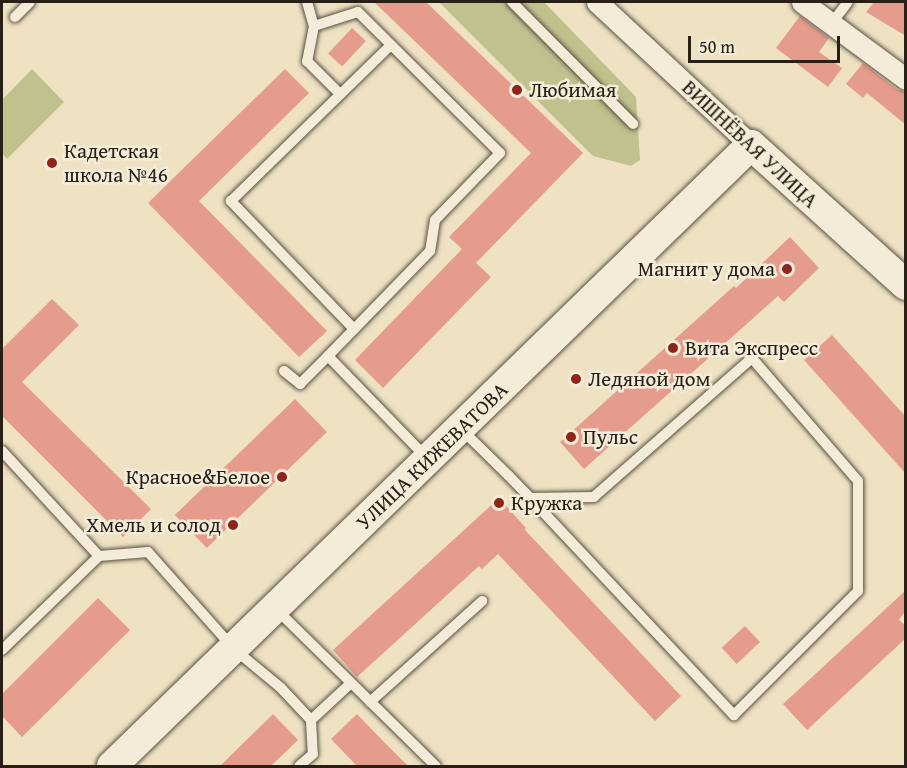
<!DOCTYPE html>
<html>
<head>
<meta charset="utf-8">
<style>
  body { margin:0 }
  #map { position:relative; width:907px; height:768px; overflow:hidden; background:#eee2c3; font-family:"Gentium Book Plus",serif }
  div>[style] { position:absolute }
  .green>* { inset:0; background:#c1c18e }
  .building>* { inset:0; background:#e69c8c; transform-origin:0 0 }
  .roads { filter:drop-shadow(0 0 2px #5a5041) drop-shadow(0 0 2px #5a5041) }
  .lane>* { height:10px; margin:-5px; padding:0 5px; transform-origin:5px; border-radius:5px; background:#f4ecd8 }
  .street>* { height:21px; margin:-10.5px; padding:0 10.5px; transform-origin:10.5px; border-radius:10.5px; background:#f4ecd8 }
  .secondary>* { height:30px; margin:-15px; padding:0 15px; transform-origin:15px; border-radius:15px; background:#f4ecd8 }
  .dots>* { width:16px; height:16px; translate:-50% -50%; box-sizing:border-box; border:3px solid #f4ecd8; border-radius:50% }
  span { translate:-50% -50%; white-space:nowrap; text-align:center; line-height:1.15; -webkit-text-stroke:5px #f4ecd8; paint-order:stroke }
  .poi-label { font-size:21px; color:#282016 }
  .left { translate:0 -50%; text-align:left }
  .right { translate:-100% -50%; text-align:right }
  .street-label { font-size:21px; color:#282016 }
  .frame { position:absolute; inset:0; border:3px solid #282016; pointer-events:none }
  .scale { position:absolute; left:688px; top:36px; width:152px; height:27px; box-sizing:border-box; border:3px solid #282016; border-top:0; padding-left:8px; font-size:18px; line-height:21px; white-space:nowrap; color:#282016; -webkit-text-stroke:4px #f4ecd8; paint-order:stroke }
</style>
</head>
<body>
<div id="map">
  <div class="green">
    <i style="clip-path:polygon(439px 2px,544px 2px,636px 97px,640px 160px,631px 166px,593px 156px)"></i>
    <i style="clip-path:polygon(32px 69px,64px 102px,7px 159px,2px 153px,2px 100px)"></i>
  </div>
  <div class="building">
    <i style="clip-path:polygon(374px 2px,426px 2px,583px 153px,476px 263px,491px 277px,383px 388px,355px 360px,462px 249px,449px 237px,531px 153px)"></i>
    <i style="clip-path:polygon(874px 2px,906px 2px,906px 36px,866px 12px)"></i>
    <i style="clip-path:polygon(800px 16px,829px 38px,819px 52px,842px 68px,828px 87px,776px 48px)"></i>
    <i style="left:352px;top:28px;width:19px;height:35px;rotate:43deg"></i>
    <i style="clip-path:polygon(863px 63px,896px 89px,906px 92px,906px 125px,867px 93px,863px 98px,846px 84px)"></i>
    <i style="clip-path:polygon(285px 69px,309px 93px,199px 201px,327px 331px,299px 357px,148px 203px)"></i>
    <i style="clip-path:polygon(790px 237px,819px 268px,784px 302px,778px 296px,584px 469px,560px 442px,734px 286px,736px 288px)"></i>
    <i style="clip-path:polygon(52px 299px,79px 325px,22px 382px,151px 509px,123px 537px,2px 416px,2px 349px)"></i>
    <i style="clip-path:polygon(832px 335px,906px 417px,906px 474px,804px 360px)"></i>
    <i style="left:295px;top:399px;width:46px;height:167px;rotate:46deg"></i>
    <i style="clip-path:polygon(499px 498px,526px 528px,525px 530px,681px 696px,655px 721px,498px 554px,482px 569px,479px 566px,357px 677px,333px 650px)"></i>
    <i style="clip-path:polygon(906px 590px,906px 610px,899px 620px,906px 626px,906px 638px,807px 730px,783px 704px)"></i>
    <i style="clip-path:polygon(98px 598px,130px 630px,22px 737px,2px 716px,2px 694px)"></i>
    <i style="left:745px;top:626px;width:22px;height:32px;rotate:47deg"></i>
    <i style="clip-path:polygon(273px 714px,298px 740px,271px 766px,220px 766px)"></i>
    <i style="clip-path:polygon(357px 714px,382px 740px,408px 766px,357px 766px,331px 739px)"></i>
  </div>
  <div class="roads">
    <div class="lane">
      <i style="left:307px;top:2px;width:25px;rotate:74deg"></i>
      <i style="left:314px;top:26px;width:46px;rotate:-17.7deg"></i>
      <i style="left:358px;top:12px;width:200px;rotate:44.8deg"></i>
      <i style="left:500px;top:153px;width:93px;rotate:134.1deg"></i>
      <i style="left:435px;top:220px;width:31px;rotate:99deg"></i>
      <i style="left:430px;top:251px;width:146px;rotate:134.2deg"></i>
      <i style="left:328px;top:356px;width:141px;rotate:45.9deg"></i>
      <i style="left:512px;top:2px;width:172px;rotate:45.2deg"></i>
      <i style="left:15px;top:17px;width:21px;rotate:-45deg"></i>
      <i style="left:832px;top:23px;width:26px;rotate:-53deg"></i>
      <i style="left:314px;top:26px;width:36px;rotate:101deg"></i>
      <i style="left:307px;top:61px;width:47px;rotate:45deg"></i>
      <i style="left:354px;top:329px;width:178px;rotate:-133.9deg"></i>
      <i style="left:231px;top:201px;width:223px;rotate:-44.3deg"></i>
      <i style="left:284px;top:371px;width:21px;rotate:39deg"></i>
      <i style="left:300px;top:384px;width:40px;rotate:-45deg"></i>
      <i style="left:461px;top:429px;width:67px;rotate:44.4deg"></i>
      <i style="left:509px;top:476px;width:30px;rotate:46deg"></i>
      <i style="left:530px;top:498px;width:298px;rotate:46.8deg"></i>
      <i style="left:734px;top:715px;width:175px;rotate:-45deg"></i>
      <i style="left:858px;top:591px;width:110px;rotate:-90deg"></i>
      <i style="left:858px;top:481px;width:162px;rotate:-130.8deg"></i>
      <i style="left:752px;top:358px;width:210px;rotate:138.7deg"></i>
      <i style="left:594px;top:497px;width:64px;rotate:179.1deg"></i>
      <i style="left:2px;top:451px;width:143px;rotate:47.3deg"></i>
      <i style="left:276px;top:609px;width:224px;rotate:44.5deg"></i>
      <i style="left:2px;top:650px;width:135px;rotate:-44.1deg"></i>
      <i style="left:99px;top:556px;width:49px;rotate:-4.7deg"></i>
      <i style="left:148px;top:552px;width:130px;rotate:48.4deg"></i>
      <i style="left:234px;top:649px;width:61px;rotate:39.7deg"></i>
      <i style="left:281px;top:688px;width:44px;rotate:46.8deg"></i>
      <i style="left:311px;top:720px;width:34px;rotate:87deg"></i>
      <i style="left:313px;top:754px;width:18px;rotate:139deg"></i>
      <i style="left:370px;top:702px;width:151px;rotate:-42deg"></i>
      <i style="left:311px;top:720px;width:54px;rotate:-42.8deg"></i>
    </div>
    <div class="street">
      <i style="left:597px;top:2px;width:210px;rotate:42.9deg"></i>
      <i style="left:802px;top:2px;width:129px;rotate:36.5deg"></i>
    </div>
    <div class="secondary">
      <i style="left:112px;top:766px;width:891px;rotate:-44.18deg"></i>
      <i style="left:751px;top:145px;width:209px;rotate:42.1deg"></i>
    </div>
  </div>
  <div class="dots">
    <i style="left:517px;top:90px;background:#8f2418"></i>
    <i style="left:52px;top:163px;background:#8f2418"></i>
    <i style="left:787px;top:269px;background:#8f2418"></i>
    <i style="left:673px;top:348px;background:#8f2418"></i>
    <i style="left:576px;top:379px;background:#8f2418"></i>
    <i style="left:571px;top:437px;background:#8f2418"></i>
    <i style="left:282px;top:477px;background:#8f2418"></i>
    <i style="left:499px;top:503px;background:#8f2418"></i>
    <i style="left:233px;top:525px;background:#8f2418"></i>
  </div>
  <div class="poi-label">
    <span class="left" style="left:529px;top:90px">Любимая</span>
    <span class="left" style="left:64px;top:163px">Кадетская<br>школа №46</span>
    <span class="right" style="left:775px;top:269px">Магнит у дома</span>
    <span class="left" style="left:685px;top:348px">Вита Экспресс</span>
    <span class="left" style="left:588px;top:379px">Ледяной дом</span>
    <span class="left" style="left:583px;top:437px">Пульс</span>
    <span class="right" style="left:270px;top:477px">Красное&amp;Белое</span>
    <span class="left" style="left:511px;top:503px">Кружка</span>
    <span class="right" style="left:221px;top:525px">Хмель и солод</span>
  </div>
  <div class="street-label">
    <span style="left:750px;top:144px;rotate:43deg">ВИШНЁВАЯ УЛИЦА</span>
    <span style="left:432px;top:456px;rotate:-44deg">УЛИЦА КИЖЕВАТОВА</span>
  </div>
  <div class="frame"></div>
  <div class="scale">50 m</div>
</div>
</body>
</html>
